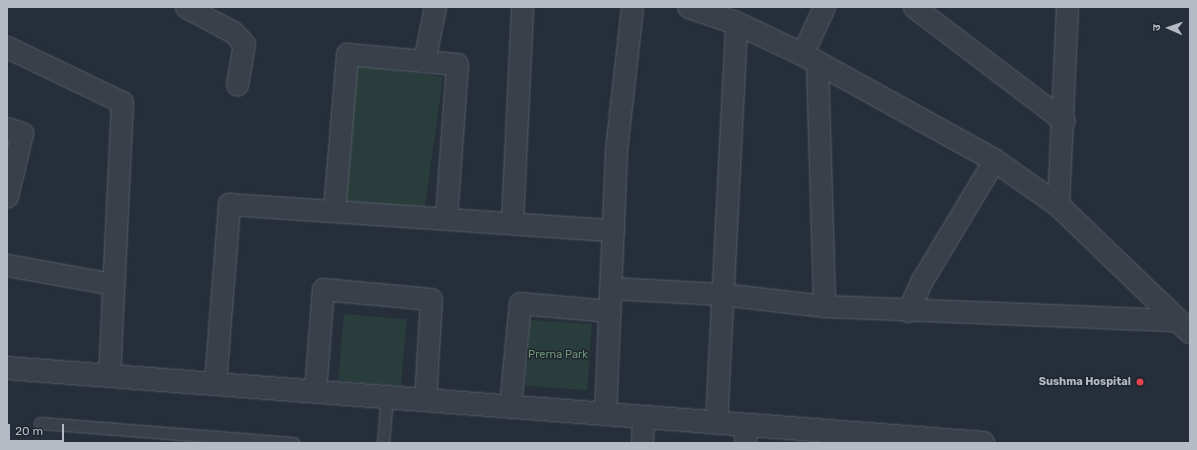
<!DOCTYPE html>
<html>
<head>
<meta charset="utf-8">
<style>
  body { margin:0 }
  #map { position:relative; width:1197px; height:450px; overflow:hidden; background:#262e39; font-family:Rubik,"Noto Sans Devanagari",sans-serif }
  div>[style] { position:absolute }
  .green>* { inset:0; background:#2a3d3d; transform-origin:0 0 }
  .roads { filter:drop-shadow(0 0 1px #575e68) drop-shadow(0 0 1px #575e68) }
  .service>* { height:11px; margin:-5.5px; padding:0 5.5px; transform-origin:5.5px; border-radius:5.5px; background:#39404a }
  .minor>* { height:21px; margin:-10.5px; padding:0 10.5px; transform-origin:10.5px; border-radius:10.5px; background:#39404a }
  .tertiary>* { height:22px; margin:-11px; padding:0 11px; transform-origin:11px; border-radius:11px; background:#39404a }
  .dots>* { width:11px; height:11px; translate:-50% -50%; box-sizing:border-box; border:2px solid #1e252f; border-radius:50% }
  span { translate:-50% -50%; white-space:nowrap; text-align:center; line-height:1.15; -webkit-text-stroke:3px #1e252f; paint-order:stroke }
  .park-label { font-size:11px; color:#6e9476 }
  .poi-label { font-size:11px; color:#b5bbc5; font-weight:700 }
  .right { translate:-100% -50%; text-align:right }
  .frame { position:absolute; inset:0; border:8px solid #b5bbc5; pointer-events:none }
  .north { position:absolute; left:1149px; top:8px; width:40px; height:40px; -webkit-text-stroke:3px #1e252f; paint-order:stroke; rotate:272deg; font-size:11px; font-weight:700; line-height:16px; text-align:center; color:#b5bbc5 }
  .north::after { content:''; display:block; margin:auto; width:14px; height:18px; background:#b5bbc5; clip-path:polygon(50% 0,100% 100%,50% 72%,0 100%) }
  .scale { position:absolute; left:8px; top:424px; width:56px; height:18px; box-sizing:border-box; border:2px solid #b5bbc5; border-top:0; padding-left:5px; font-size:12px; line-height:14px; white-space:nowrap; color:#b5bbc5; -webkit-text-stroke:3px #1e252f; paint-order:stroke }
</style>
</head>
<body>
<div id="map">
  <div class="green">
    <i style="left:357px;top:65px;width:87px;height:136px;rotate:8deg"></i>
    <i style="left:344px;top:314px;width:63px;height:67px;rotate:5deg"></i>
    <i style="left:530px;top:320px;width:62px;height:66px;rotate:4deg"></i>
  </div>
  <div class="roads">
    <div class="service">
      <i style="left:40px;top:423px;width:254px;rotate:4.5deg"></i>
      <i style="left:383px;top:443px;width:47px;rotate:-85.1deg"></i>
    </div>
    <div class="minor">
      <i style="left:186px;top:7px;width:53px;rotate:28deg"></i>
      <i style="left:233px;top:32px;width:16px;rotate:47deg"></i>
      <i style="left:244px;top:44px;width:41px;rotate:99.9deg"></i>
      <i style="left:914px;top:7px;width:188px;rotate:37.2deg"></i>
      <i style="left:7px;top:47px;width:127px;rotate:25.6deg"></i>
      <i style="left:122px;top:102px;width:273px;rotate:92.7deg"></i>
      <i style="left:802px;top:54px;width:52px;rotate:-64.9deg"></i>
      <i style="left:424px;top:61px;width:55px;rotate:-78.5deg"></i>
      <i style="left:817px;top:63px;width:243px;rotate:88.3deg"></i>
      <i style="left:7px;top:128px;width:16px;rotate:18deg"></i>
      <i style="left:22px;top:133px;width:65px;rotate:103.4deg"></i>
      <i style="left:1058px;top:205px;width:198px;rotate:-87.4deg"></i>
      <i style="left:334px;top:210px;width:157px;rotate:-85.2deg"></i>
      <i style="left:347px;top:54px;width:110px;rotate:5.2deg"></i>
      <i style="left:457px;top:64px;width:153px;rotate:94.1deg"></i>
      <i style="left:512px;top:222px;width:215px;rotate:-87.3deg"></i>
      <i style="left:7px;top:265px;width:108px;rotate:10.2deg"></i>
      <i style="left:610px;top:288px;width:111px;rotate:3.1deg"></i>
      <i style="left:721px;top:294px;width:104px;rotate:6.6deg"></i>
      <i style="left:824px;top:306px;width:353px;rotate:2.3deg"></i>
      <i style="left:908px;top:311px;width:34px;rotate:-66deg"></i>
      <i style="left:922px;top:280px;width:140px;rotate:-59deg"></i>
      <i style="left:215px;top:383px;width:180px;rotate:-85.5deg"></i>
      <i style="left:229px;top:204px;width:385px;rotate:3.9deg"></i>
      <i style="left:315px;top:390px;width:101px;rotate:-85.5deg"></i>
      <i style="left:323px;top:289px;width:108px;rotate:5.3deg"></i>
      <i style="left:431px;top:299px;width:100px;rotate:93.4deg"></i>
      <i style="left:510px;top:406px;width:103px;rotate:-84.5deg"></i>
      <i style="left:520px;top:303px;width:90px;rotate:5.1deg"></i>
      <i style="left:605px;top:414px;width:264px;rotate:-87.6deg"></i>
      <i style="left:616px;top:150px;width:144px;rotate:-83.6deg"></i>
      <i style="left:716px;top:423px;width:400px;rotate:-87.1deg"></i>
      <i style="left:642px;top:443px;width:26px;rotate:-88deg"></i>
      <i style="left:745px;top:443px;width:18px;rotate:-90deg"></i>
    </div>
    <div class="tertiary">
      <i style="left:689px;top:7px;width:50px;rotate:18.8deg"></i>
      <i style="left:736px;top:23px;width:73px;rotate:25.2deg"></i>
      <i style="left:802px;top:54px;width:219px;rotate:28.9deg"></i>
      <i style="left:994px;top:160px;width:78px;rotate:35.1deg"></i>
      <i style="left:1058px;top:205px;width:183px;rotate:43.9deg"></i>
      <i style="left:7px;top:368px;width:979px;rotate:4.39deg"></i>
    </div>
  </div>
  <div class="dots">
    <i style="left:1140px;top:382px;background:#e0444e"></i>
  </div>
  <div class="park-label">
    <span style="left:558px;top:355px">Prerna Park</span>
  </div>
  <div class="poi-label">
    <span class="right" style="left:1131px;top:382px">Sushma Hospital</span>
  </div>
  <div class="frame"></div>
  <div class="north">उ</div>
  <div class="scale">20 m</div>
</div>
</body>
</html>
